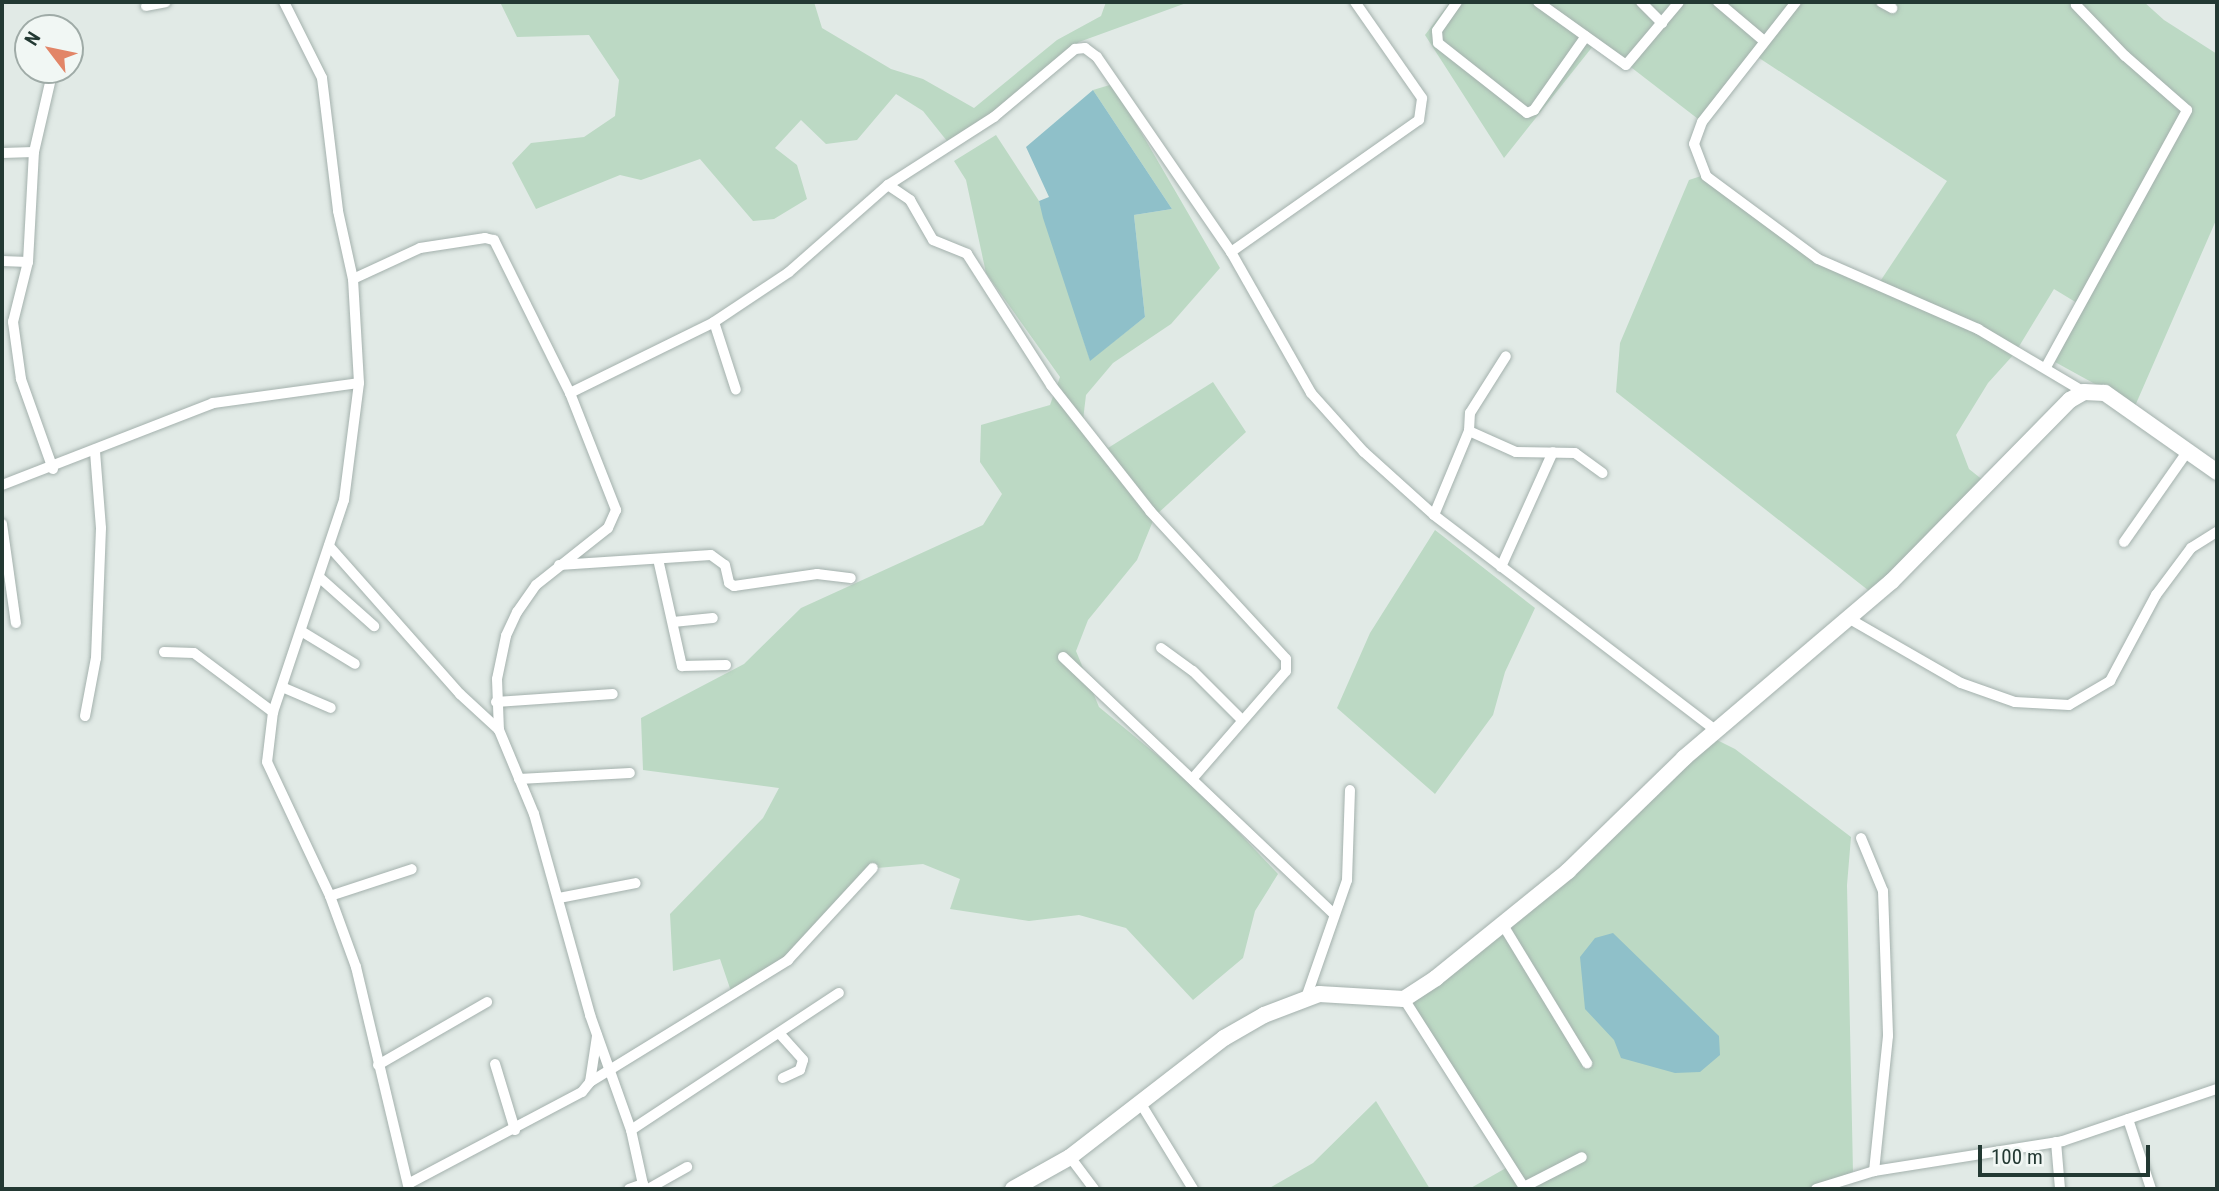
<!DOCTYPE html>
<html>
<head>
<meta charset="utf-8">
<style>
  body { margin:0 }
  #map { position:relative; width:2219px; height:1191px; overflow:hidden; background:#e1eae6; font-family:"Roboto Condensed",sans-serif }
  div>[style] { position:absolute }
  .green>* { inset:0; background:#bcd9c4 }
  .water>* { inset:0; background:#8fc0c9 }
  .roads { filter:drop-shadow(0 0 2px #a4b1ad) drop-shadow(0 0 2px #a4b1ad) }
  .street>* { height:10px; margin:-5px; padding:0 5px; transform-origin:5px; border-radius:5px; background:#fff }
  .secondary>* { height:16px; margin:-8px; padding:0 8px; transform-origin:8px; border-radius:8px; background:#fff }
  span { translate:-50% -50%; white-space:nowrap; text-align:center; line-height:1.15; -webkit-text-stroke:7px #f1f7f4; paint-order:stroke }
  .frame { position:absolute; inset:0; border:4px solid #233933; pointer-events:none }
  .north { position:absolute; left:14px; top:14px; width:70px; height:70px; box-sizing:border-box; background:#f1f7f4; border:2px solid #9faba7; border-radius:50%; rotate:302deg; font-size:19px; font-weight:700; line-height:28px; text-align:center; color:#233933 }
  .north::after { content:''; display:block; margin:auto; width:24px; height:32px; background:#e28567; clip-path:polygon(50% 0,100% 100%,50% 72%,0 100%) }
  .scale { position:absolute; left:1978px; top:1145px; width:172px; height:32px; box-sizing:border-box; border:4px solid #233933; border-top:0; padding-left:9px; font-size:21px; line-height:24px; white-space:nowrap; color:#233933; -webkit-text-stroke:5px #f1f7f4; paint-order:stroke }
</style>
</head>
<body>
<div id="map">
  <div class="green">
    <i style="clip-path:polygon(500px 2px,814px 2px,822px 28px,891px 69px,923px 79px,974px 108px,1057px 40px,1101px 16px,1106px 2px,1189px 2px,1079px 42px,982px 121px,947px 141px,923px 111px,896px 94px,857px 140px,826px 144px,801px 120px,775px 148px,797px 165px,807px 199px,774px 219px,753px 221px,700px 159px,641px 180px,620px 175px,536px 209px,512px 163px,531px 143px,584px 137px,615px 116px,619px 80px,589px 35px,517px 37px)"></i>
    <i style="clip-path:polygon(1450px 2px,2144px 2px,2164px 20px,2217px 54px,2217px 218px,2135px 406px,2055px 362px,2082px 306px,2054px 289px,2015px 353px,1988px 383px,1956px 435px,1969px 469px,1989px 485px,1873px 594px,1616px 392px,1620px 343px,1689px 180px,1707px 174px,1819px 259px,1879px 283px,1947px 181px,1753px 54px,1702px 122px,1597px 41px,1504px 158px,1425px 35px)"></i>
    <i style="clip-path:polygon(1113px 84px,1220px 268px,1171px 324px,1113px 363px,1086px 395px,1083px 420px,1108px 448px,1213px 382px,1246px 432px,1155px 516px,1137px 560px,1088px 620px,1076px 651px,1099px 707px,1197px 788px,1278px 874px,1255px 911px,1243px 958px,1193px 1000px,1126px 928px,1079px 915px,1029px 921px,950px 909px,960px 879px,923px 864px,877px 868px,799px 949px,733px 997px,720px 959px,673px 971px,670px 914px,763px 818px,779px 788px,643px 770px,641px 718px,744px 664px,801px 608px,983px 525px,1002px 494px,980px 462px,981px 425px,1050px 405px,1060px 377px,986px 273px,966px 180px,954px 161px,996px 135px,1039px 201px,1090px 360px,1145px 317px,1134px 215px,1172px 209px,1093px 90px)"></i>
    <i style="clip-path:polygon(1435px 530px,1535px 608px,1505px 672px,1493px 715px,1435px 794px,1337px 708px,1370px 633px)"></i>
    <i style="clip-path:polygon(1709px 736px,1735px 749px,1851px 837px,1847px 885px,1853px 1172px,1808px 1189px,1469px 1189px,1506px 1168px,1402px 997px,1569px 867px)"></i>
    <i style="clip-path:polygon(1376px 1101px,1430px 1189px,1268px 1189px,1313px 1163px)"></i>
  </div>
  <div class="water">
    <i style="clip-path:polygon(1093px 90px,1172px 209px,1134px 215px,1145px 317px,1090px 361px,1043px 218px,1039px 201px,1049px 197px,1026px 147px)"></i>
    <i style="clip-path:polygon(1613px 933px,1719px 1036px,1720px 1055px,1700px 1072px,1675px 1073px,1621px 1058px,1614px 1040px,1585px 1009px,1580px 957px,1595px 938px)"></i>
  </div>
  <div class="roads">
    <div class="street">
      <i style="left:284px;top:2px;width:85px;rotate:63.4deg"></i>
      <i style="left:322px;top:78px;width:134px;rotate:83.1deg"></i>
      <i style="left:338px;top:211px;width:70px;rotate:77.6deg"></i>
      <i style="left:353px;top:279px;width:104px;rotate:86.7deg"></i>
      <i style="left:359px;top:383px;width:118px;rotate:97.3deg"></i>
      <i style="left:344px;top:500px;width:224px;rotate:108.5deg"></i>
      <i style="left:273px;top:712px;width:50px;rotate:96.8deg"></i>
      <i style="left:267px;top:762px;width:148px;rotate:64.8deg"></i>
      <i style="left:330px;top:896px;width:76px;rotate:69.9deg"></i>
      <i style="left:356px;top:967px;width:228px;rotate:76.6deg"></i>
      <i style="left:1457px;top:2px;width:35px;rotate:125deg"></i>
      <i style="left:1437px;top:31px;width:12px;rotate:85deg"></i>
      <i style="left:1438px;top:43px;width:113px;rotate:38.2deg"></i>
      <i style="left:1527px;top:113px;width:8px;rotate:-23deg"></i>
      <i style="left:1534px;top:110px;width:90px;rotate:-54.9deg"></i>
      <i style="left:1538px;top:2px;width:108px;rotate:35.6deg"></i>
      <i style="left:1626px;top:65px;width:82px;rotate:-49.9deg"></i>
      <i style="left:1641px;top:2px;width:30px;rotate:45deg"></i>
      <i style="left:1718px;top:2px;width:59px;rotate:40.2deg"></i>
      <i style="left:1796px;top:2px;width:152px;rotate:128.1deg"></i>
      <i style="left:1702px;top:122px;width:23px;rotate:110deg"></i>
      <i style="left:1694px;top:144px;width:34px;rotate:69deg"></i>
      <i style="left:1706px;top:176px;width:139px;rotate:36.5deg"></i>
      <i style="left:1818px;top:259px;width:175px;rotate:23.6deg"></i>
      <i style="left:1978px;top:329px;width:123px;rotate:30.7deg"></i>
      <i style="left:1881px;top:2px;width:13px;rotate:29deg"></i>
      <i style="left:146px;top:6px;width:20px;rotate:-11deg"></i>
      <i style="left:2px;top:153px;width:32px;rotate:-2deg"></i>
      <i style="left:888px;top:185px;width:27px;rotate:34deg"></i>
      <i style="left:910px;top:200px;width:46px;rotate:60.1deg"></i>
      <i style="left:933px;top:240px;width:37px;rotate:22deg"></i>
      <i style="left:967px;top:254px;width:156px;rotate:57.3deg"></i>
      <i style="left:1051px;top:385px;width:160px;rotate:51.8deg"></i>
      <i style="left:1150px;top:511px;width:201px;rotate:47.4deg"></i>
      <i style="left:1286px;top:659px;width:12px;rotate:90deg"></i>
      <i style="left:1286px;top:671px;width:140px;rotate:131deg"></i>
      <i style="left:1231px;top:252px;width:230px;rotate:-35.1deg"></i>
      <i style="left:1419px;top:120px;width:22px;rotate:-82deg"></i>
      <i style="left:1422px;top:98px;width:117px;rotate:-124.9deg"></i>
      <i style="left:2px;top:261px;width:26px;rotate:2deg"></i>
      <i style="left:353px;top:279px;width:74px;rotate:-24.8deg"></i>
      <i style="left:420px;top:248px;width:66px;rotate:-8.7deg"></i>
      <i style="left:485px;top:238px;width:9px;rotate:13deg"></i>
      <i style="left:494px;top:240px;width:171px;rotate:63.6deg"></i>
      <i style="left:570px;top:393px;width:126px;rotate:68.5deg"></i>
      <i style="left:616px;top:510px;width:20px;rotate:114deg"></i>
      <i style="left:608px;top:528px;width:92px;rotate:141.6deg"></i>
      <i style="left:536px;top:585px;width:33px;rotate:125deg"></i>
      <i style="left:517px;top:612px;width:26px;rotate:115deg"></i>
      <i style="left:506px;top:636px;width:44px;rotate:101.8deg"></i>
      <i style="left:497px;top:679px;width:51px;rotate:87.8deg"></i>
      <i style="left:714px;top:322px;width:71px;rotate:72.1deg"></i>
      <i style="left:2046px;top:367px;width:293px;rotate:-61.2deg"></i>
      <i style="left:2187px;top:110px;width:82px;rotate:-138.9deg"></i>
      <i style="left:2125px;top:56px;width:71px;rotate:-133.9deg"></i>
      <i style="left:570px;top:393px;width:161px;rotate:-26.2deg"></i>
      <i style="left:714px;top:322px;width:90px;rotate:-33.7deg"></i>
      <i style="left:789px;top:272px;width:132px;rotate:-41.3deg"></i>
      <i style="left:888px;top:185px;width:126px;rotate:-32.7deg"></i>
      <i style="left:994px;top:117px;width:106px;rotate:-40deg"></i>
      <i style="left:1075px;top:49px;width:10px;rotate:-6deg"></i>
      <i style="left:1085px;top:48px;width:15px;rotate:37deg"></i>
      <i style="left:1097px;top:57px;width:237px;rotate:55.5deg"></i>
      <i style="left:1231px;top:252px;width:162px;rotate:60.4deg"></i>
      <i style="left:1311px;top:393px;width:79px;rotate:48.1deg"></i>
      <i style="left:1364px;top:452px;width:94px;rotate:42deg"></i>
      <i style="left:1434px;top:515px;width:354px;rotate:37.4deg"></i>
      <i style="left:1469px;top:431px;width:51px;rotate:24.1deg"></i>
      <i style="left:1516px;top:452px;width:59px;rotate:1deg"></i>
      <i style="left:1575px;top:453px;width:34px;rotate:36deg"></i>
      <i style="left:53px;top:469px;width:96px;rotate:-109.6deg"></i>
      <i style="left:21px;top:379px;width:58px;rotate:-98deg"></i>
      <i style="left:13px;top:322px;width:62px;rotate:-76deg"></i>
      <i style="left:28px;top:262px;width:110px;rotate:-86.9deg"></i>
      <i style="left:34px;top:152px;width:84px;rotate:-77deg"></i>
      <i style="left:2px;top:485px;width:226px;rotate:-21.2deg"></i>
      <i style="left:213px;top:403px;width:147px;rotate:-7.8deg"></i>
      <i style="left:1434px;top:515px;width:91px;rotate:-67.4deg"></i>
      <i style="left:1469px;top:431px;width:18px;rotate:-87deg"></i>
      <i style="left:1470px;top:413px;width:67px;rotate:-57.7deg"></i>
      <i style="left:2px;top:524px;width:100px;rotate:82deg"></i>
      <i style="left:2124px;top:542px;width:113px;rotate:-55deg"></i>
      <i style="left:329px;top:546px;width:198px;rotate:48.5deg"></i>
      <i style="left:460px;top:694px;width:53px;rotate:42.7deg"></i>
      <i style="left:499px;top:730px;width:91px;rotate:67.4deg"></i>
      <i style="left:534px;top:814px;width:209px;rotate:74.4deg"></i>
      <i style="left:590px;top:1015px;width:122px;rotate:70.4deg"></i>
      <i style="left:631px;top:1130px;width:60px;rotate:77.6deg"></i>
      <i style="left:658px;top:559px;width:110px;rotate:77.4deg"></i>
      <i style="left:682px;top:666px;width:44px;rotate:-1.3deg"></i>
      <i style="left:559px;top:565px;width:152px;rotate:-3.8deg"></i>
      <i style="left:711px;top:555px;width:17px;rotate:36deg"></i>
      <i style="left:725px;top:565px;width:18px;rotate:77deg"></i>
      <i style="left:729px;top:583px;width:6px;rotate:31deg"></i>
      <i style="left:734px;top:586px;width:84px;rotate:-8.2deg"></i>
      <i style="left:817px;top:574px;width:34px;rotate:7deg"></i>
      <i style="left:1501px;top:567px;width:126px;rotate:-65.7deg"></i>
      <i style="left:319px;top:577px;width:74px;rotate:41.7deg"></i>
      <i style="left:1848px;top:618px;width:130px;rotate:29.9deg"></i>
      <i style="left:1961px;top:683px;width:57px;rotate:19.4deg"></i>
      <i style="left:2015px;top:702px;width:54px;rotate:3.2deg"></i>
      <i style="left:2069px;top:705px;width:48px;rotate:-30.3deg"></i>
      <i style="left:2110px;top:681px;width:98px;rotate:-61.9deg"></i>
      <i style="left:2156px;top:595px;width:59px;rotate:-53.3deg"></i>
      <i style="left:2191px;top:548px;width:31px;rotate:-32deg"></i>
      <i style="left:673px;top:622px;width:40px;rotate:-5.7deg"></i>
      <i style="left:301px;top:631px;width:63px;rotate:31.4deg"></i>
      <i style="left:1161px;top:648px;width:39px;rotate:36deg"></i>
      <i style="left:1193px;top:671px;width:69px;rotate:45deg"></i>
      <i style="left:164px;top:652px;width:30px;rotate:2deg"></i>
      <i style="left:194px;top:653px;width:99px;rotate:36.8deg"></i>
      <i style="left:1063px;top:657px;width:372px;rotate:43.5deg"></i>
      <i style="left:282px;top:687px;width:53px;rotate:23.2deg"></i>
      <i style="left:496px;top:702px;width:117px;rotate:-3.9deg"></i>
      <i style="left:85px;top:716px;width:59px;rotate:-79.3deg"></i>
      <i style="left:96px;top:658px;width:130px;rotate:-87.8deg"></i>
      <i style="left:101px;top:528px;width:77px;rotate:-94.5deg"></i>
      <i style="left:519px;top:779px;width:111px;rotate:-3.1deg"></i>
      <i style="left:1861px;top:838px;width:57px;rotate:67.5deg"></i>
      <i style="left:1883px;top:891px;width:145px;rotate:88deg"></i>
      <i style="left:1888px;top:1036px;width:136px;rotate:95.9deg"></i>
      <i style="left:330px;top:896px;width:86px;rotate:-18.2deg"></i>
      <i style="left:559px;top:898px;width:78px;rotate:-11deg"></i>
      <i style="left:1503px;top:925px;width:162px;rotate:58.7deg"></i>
      <i style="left:1307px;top:995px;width:122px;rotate:-70.8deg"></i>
      <i style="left:1347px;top:880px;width:90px;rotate:-88.1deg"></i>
      <i style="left:1404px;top:999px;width:225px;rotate:57.5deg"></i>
      <i style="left:779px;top:1033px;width:36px;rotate:48deg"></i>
      <i style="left:803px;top:1060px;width:10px;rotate:107deg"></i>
      <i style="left:800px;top:1070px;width:19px;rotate:155deg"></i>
      <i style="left:495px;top:1064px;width:69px;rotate:73.1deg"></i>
      <i style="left:378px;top:1065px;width:126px;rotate:-30deg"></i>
      <i style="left:590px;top:1082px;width:233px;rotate:-31.6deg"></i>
      <i style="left:788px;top:960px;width:125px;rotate:-47.3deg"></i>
      <i style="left:1141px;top:1104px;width:100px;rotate:58.5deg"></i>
      <i style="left:2128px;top:1119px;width:74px;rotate:71.8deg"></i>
      <i style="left:631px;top:1130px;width:249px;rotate:-33.4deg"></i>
      <i style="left:2056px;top:1142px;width:47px;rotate:85.1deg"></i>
      <i style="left:1070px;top:1157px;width:40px;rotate:53deg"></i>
      <i style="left:408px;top:1184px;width:197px;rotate:-27.9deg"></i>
      <i style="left:582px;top:1092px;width:13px;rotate:-51deg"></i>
      <i style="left:590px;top:1082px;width:47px;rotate:-81.3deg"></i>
      <i style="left:1524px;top:1187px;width:65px;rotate:-27.3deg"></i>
      <i style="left:629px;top:1189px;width:15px;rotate:-20deg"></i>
      <i style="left:648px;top:1189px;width:45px;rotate:-29.4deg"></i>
      <i style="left:1816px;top:1189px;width:61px;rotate:-17.2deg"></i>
      <i style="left:1874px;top:1171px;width:191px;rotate:-9deg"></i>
      <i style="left:2063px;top:1141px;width:163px;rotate:-18.7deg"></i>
    </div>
    <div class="secondary">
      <i style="left:1013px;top:1189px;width:65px;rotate:-29.3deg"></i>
      <i style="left:1070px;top:1157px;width:195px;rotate:-37.7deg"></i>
      <i style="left:1224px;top:1038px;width:46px;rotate:-29.9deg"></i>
      <i style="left:1264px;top:1015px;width:59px;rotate:-20.9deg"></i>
      <i style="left:1319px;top:994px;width:85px;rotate:3.4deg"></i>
      <i style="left:1404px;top:999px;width:38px;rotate:-33deg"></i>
      <i style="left:1436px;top:978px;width:170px;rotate:-39deg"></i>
      <i style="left:1568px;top:871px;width:162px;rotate:-44.2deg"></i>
      <i style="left:1684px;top:758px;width:272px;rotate:-40.4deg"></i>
      <i style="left:1891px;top:582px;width:255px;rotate:-45.5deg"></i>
      <i style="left:2070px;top:400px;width:16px;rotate:-30deg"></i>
      <i style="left:2084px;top:392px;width:21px;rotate:3deg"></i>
      <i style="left:2105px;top:393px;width:137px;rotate:35.2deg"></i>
    </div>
  </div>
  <div class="frame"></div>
  <div class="north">N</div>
  <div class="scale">100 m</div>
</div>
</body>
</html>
